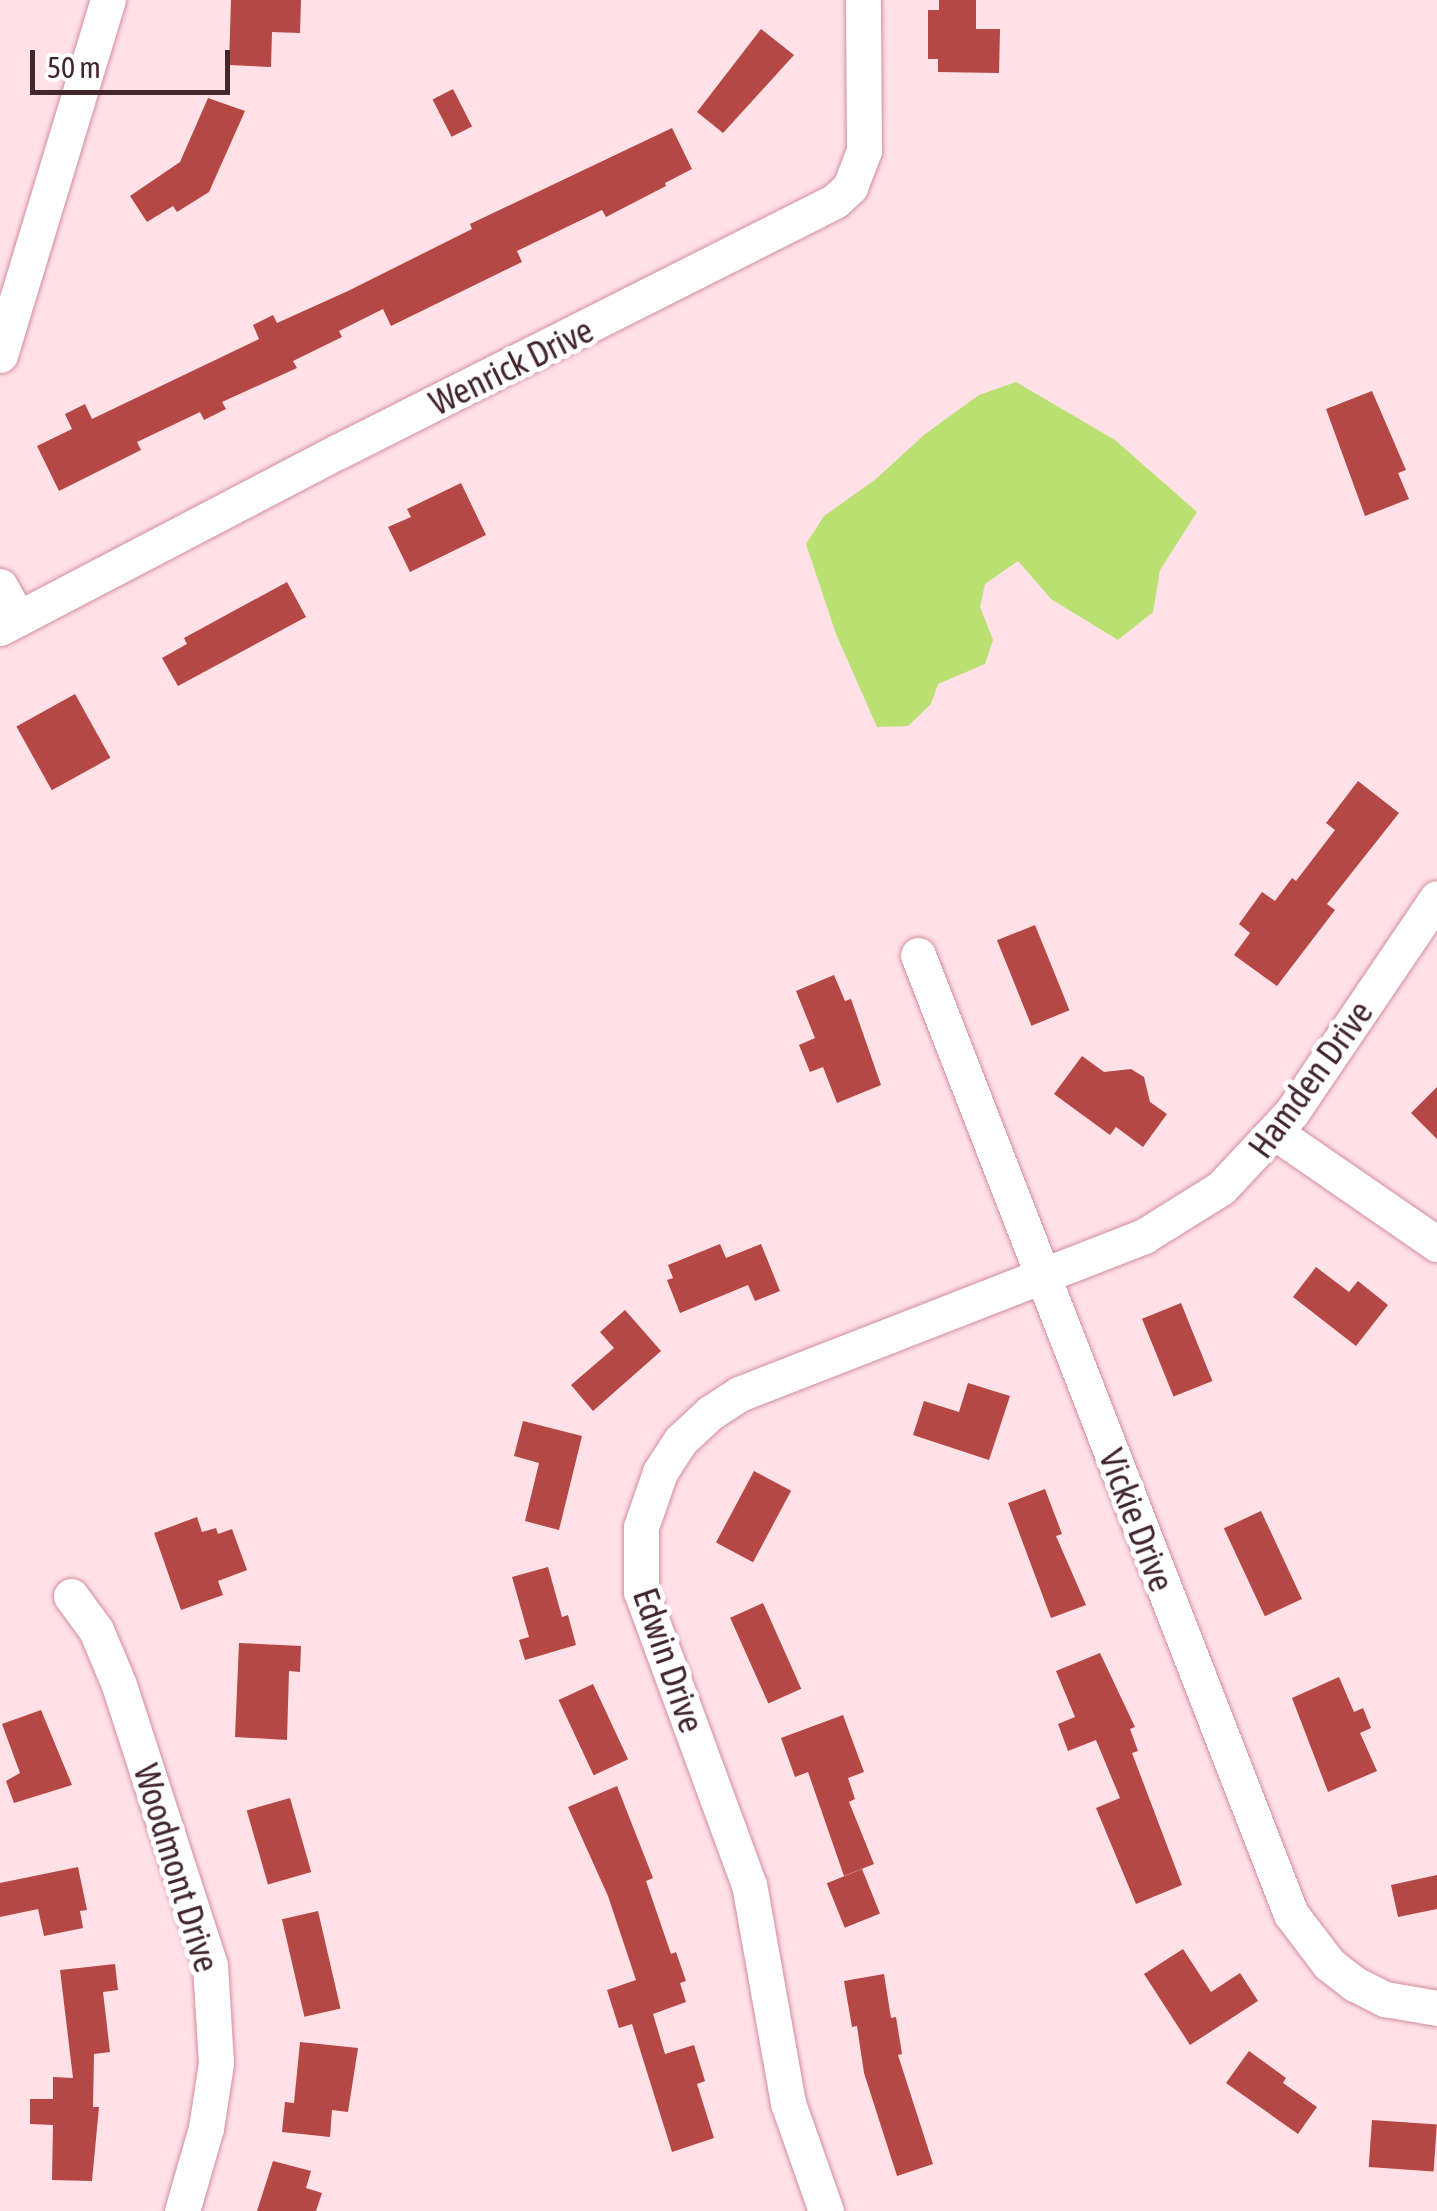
<!DOCTYPE html>
<html>
<head>
<meta charset="utf-8">
<style>
  body { margin:0 }
  #map { position:relative; width:1437px; height:2211px; overflow:hidden; background:#ffe1e7; font-family:"Asap Condensed",sans-serif }
  div>[style] { position:absolute }
  .water>* { inset:0; background:#bbe072 }
  .building>* { inset:0; background:#b54744; transform-origin:0 0 }
  .roads { filter:drop-shadow(0 0 2px #d18e9d) drop-shadow(0 0 2px #d18e9d) }
  .minor>* { height:35px; margin:-17.5px; padding:0 17.5px; transform-origin:17.5px; border-radius:17.5px; background:#fff }
  span { translate:-50% -50%; white-space:nowrap; text-align:center; line-height:1.15; -webkit-text-stroke:10px #fff; paint-order:stroke }
  .street-label { font-size:35px; color:#41262c }
  .scale { position:absolute; left:30px; top:50px; width:200px; height:45px; box-sizing:border-box; border:5px solid #41262c; border-top:0; padding-left:12px; font-size:30px; line-height:35px; white-space:nowrap; color:#41262c; -webkit-text-stroke:8px #fff; paint-order:stroke }
</style>
</head>
<body>
<div id="map">
  <div class="water">
    <i style="clip-path:polygon(1016px 382px,1115px 440px,1197px 512px,1160px 570px,1153px 612px,1118px 640px,1051px 599px,1018px 561px,985px 584px,980px 607px,993px 640px,985px 664px,938px 684px,931px 704px,908px 726px,877px 727px,836px 634px,806px 544px,824px 516px,876px 479px,925px 434px,979px 395px)"></i>
  </div>
  <div class="building">
    <i style="clip-path:polygon(231px 0,301px 0,300px 33px,272px 32px,271px 67px,229px 65px)"></i>
    <i style="clip-path:polygon(939px 0,976px 0,976px 29px,1000px 29px,999px 73px,938px 72px,938px 59px,928px 59px,928px 10px,939px 10px)"></i>
    <i style="clip-path:polygon(761px 29px,794px 55px,723px 133px,697px 112px)"></i>
    <i style="left:453px;top:89px;width:42px;height:23px;rotate:63deg"></i>
    <i style="clip-path:polygon(208px 98px,245px 111px,209px 192px,177px 212px,173px 206px,147px 222px,130px 196px,180px 162px)"></i>
    <i style="clip-path:polygon(672px 128px,692px 169px,665px 183px,666px 186px,606px 217px,602px 210px,517px 251px,522px 262px,391px 326px,383px 309px,339px 331px,342px 337px,293px 361px,297px 368px,222px 402px,226px 409px,204px 420px,200px 412px,137px 442px,141px 450px,59px 491px,37px 446px,72px 429px,65px 414px,85px 404px,92px 419px,259px 339px,253px 325px,273px 315px,277px 323px,348px 291px,472px 229px,470px 224px)"></i>
    <i style="clip-path:polygon(1372px 391px,1406px 470px,1398px 473px,1409px 499px,1365px 516px,1326px 409px)"></i>
    <i style="clip-path:polygon(461px 483px,486px 535px,410px 572px,388px 527px,411px 517px,407px 509px)"></i>
    <i style="clip-path:polygon(287px 582px,306px 617px,178px 686px,162px 658px,187px 644px,184px 638px)"></i>
    <i style="left:75px;top:694px;width:73px;height:67px;rotate:61deg"></i>
    <i style="clip-path:polygon(1358px 781px,1399px 813px,1327px 904px,1335px 910px,1277px 986px,1234px 955px,1250px 933px,1239px 924px,1262px 892px,1275px 901px,1292px 878px,1296px 881px,1335px 830px,1326px 823px)"></i>
    <i style="left:1035px;top:925px;width:92px;height:41px;rotate:68deg"></i>
    <i style="clip-path:polygon(834px 975px,845px 1001px,851px 999px,881px 1085px,837px 1103px,823px 1067px,810px 1072px,799px 1045px,815px 1038px,796px 991px)"></i>
    <i style="clip-path:polygon(1082px 1056px,1104px 1072px,1131px 1069px,1144px 1077px,1150px 1102px,1167px 1114px,1143px 1147px,1116px 1127px,1110px 1135px,1054px 1094px)"></i>
    <i style="clip-path:polygon(1437px 1087px,1437px 1139px,1411px 1113px)"></i>
    <i style="clip-path:polygon(720px 1244px,726px 1258px,761px 1244px,780px 1291px,755px 1301px,748px 1285px,680px 1313px,667px 1280px,673px 1278px,668px 1265px)"></i>
    <i style="clip-path:polygon(1316px 1267px,1349px 1292px,1358px 1281px,1388px 1305px,1356px 1346px,1293px 1297px)"></i>
    <i style="left:1181px;top:1303px;width:84px;height:42px;rotate:68deg"></i>
    <i style="clip-path:polygon(625px 1310px,661px 1351px,593px 1411px,571px 1385px,614px 1348px,600px 1332px)"></i>
    <i style="clip-path:polygon(968px 1383px,1010px 1396px,989px 1460px,913px 1435px,924px 1401px,959px 1412px)"></i>
    <i style="clip-path:polygon(523px 1421px,582px 1436px,559px 1530px,525px 1521px,539px 1463px,514px 1456px)"></i>
    <i style="left:754px;top:1471px;width:42px;height:81px;rotate:28deg"></i>
    <i style="clip-path:polygon(1045px 1489px,1062px 1534px,1056px 1536px,1086px 1605px,1051px 1618px,1008px 1503px)"></i>
    <i style="left:1261px;top:1511px;width:97px;height:41px;rotate:65deg"></i>
    <i style="clip-path:polygon(197px 1517px,202px 1532px,216px 1528px,218px 1534px,232px 1529px,247px 1570px,218px 1581px,223px 1595px,181px 1610px,154px 1533px)"></i>
    <i style="clip-path:polygon(548px 1567px,562px 1617px,568px 1615px,576px 1645px,525px 1660px,519px 1640px,529px 1637px,512px 1577px)"></i>
    <i style="left:763px;top:1603px;width:94px;height:36px;rotate:66deg"></i>
    <i style="clip-path:polygon(239px 1643px,301px 1646px,300px 1672px,289px 1671px,287px 1740px,235px 1737px)"></i>
    <i style="clip-path:polygon(1100px 1653px,1135px 1727px,1130px 1729px,1138px 1751px,1132px 1753px,1182px 1885px,1136px 1904px,1096px 1808px,1120px 1798px,1096px 1740px,1068px 1751px,1058px 1724px,1075px 1717px,1056px 1671px)"></i>
    <i style="clip-path:polygon(1339px 1677px,1354px 1712px,1363px 1708px,1371px 1728px,1360px 1733px,1377px 1771px,1328px 1792px,1292px 1698px)"></i>
    <i style="left:593px;top:1684px;width:83px;height:38px;rotate:65deg"></i>
    <i style="clip-path:polygon(41px 1710px,72px 1785px,14px 1803px,6px 1781px,20px 1773px,2px 1724px)"></i>
    <i style="clip-path:polygon(843px 1715px,864px 1772px,848px 1778px,855px 1799px,849px 1802px,874px 1864px,844px 1876px,808px 1772px,795px 1777px,781px 1738px)"></i>
    <i style="clip-path:polygon(617px 1786px,653px 1878px,646px 1881px,671px 1954px,676px 1952px,686px 1981px,680px 1983px,686px 2002px,653px 2014px,665px 2054px,694px 2045px,705px 2081px,697px 2084px,714px 2138px,672px 2152px,632px 2024px,619px 2028px,607px 1990px,636px 1980px,608px 1896px,568px 1807px)"></i>
    <i style="left:290px;top:1798px;width:77px;height:45px;rotate:74deg"></i>
    <i style="clip-path:polygon(78px 1867px,87px 1910px,80px 1911px,83px 1928px,44px 1936px,38px 1909px,0 1917px,0 1883px)"></i>
    <i style="left:862px;top:1869px;width:48px;height:38px;rotate:68deg"></i>
    <i style="clip-path:polygon(1437px 1875px,1437px 1909px,1398px 1917px,1391px 1885px)"></i>
    <i style="left:318px;top:1911px;width:100px;height:37px;rotate:77deg"></i>
    <i style="clip-path:polygon(1183px 1949px,1211px 1992px,1240px 1973px,1258px 2001px,1190px 2045px,1144px 1974px)"></i>
    <i style="clip-path:polygon(115px 1964px,118px 1990px,103px 1992px,110px 2052px,94px 2054px,93px 2107px,99px 2107px,92px 2181px,52px 2180px,53px 2125px,30px 2124px,30px 2099px,53px 2099px,53px 2077px,73px 2078px,60px 1970px)"></i>
    <i style="clip-path:polygon(884px 1974px,891px 2018px,896px 2017px,902px 2054px,898px 2055px,933px 2164px,897px 2176px,864px 2073px,857px 2026px,852px 2027px,844px 1981px)"></i>
    <i style="clip-path:polygon(300px 2042px,358px 2048px,348px 2112px,332px 2110px,330px 2137px,282px 2132px,285px 2102px,294px 2103px)"></i>
    <i style="clip-path:polygon(1249px 2051px,1286px 2078px,1283px 2083px,1317px 2107px,1298px 2134px,1226px 2083px)"></i>
    <i style="left:1372px;top:2120px;width:65px;height:47px;rotate:4deg"></i>
    <i style="clip-path:polygon(273px 2161px,311px 2171px,306px 2188px,322px 2193px,316px 2211px,257px 2211px)"></i>
  </div>
  <div class="roads">
    <div class="minor">
      <i style="left:0;top:355px;width:371px;rotate:-73.1deg"></i>
      <i style="left:0;top:586px;width:37px;rotate:61deg"></i>
      <i style="left:0;top:628px;width:382px;rotate:-27.6deg"></i>
      <i style="left:339px;top:451px;width:555px;rotate:-26.75deg"></i>
      <i style="left:835px;top:201px;width:21px;rotate:-43deg"></i>
      <i style="left:850px;top:187px;width:39px;rotate:-69deg"></i>
      <i style="left:864px;top:151px;width:151px;rotate:-90.4deg"></i>
      <i style="left:918px;top:955px;width:1029px;rotate:68.75deg"></i>
      <i style="left:1291px;top:1914px;width:63px;rotate:52.8deg"></i>
      <i style="left:1329px;top:1964px;width:33px;rotate:38deg"></i>
      <i style="left:1355px;top:1984px;width:34px;rotate:27deg"></i>
      <i style="left:1385px;top:1999px;width:53px;rotate:9.8deg"></i>
      <i style="left:1276px;top:1133px;width:196px;rotate:34.6deg"></i>
      <i style="left:71px;top:1596px;width:42px;rotate:53.7deg"></i>
      <i style="left:96px;top:1630px;width:60px;rotate:67.3deg"></i>
      <i style="left:119px;top:1685px;width:294px;rotate:72deg"></i>
      <i style="left:210px;top:1965px;width:98px;rotate:86.5deg"></i>
      <i style="left:216px;top:2063px;width:66px;rotate:98.7deg"></i>
      <i style="left:206px;top:2128px;width:86px;rotate:106.1deg"></i>
      <i style="left:826px;top:2211px;width:114px;rotate:-109.4deg"></i>
      <i style="left:788px;top:2103px;width:221px;rotate:-100.1deg"></i>
      <i style="left:749px;top:1885px;width:312px;rotate:-110.2deg"></i>
      <i style="left:641px;top:1592px;width:65px;rotate:-90deg"></i>
      <i style="left:641px;top:1527px;width:58px;rotate:-70.9deg"></i>
      <i style="left:660px;top:1472px;width:38px;rotate:-57deg"></i>
      <i style="left:681px;top:1440px;width:40px;rotate:-43deg"></i>
      <i style="left:710px;top:1413px;width:35px;rotate:-33deg"></i>
      <i style="left:739px;top:1394px;width:435px;rotate:-21.3deg"></i>
      <i style="left:1144px;top:1236px;width:91px;rotate:-31.9deg"></i>
      <i style="left:1221px;top:1188px;width:104px;rotate:-46.9deg"></i>
      <i style="left:1292px;top:1112px;width:258px;rotate:-55.9deg"></i>
    </div>
  </div>
  <div class="street-label">
    <span style="left:511px;top:366px;rotate:-26deg">Wenrick Drive</span>
    <span style="left:1310px;top:1079px;rotate:-54deg">Hamden Drive</span>
    <span style="left:1137px;top:1520px;rotate:69deg">Vickie Drive</span>
    <span style="left:669px;top:1660px;rotate:71deg">Edwin Drive</span>
    <span style="left:177px;top:1868px;rotate:73deg">Woodmont Drive</span>
  </div>
  <div class="scale">50 m</div>
</div>
</body>
</html>
